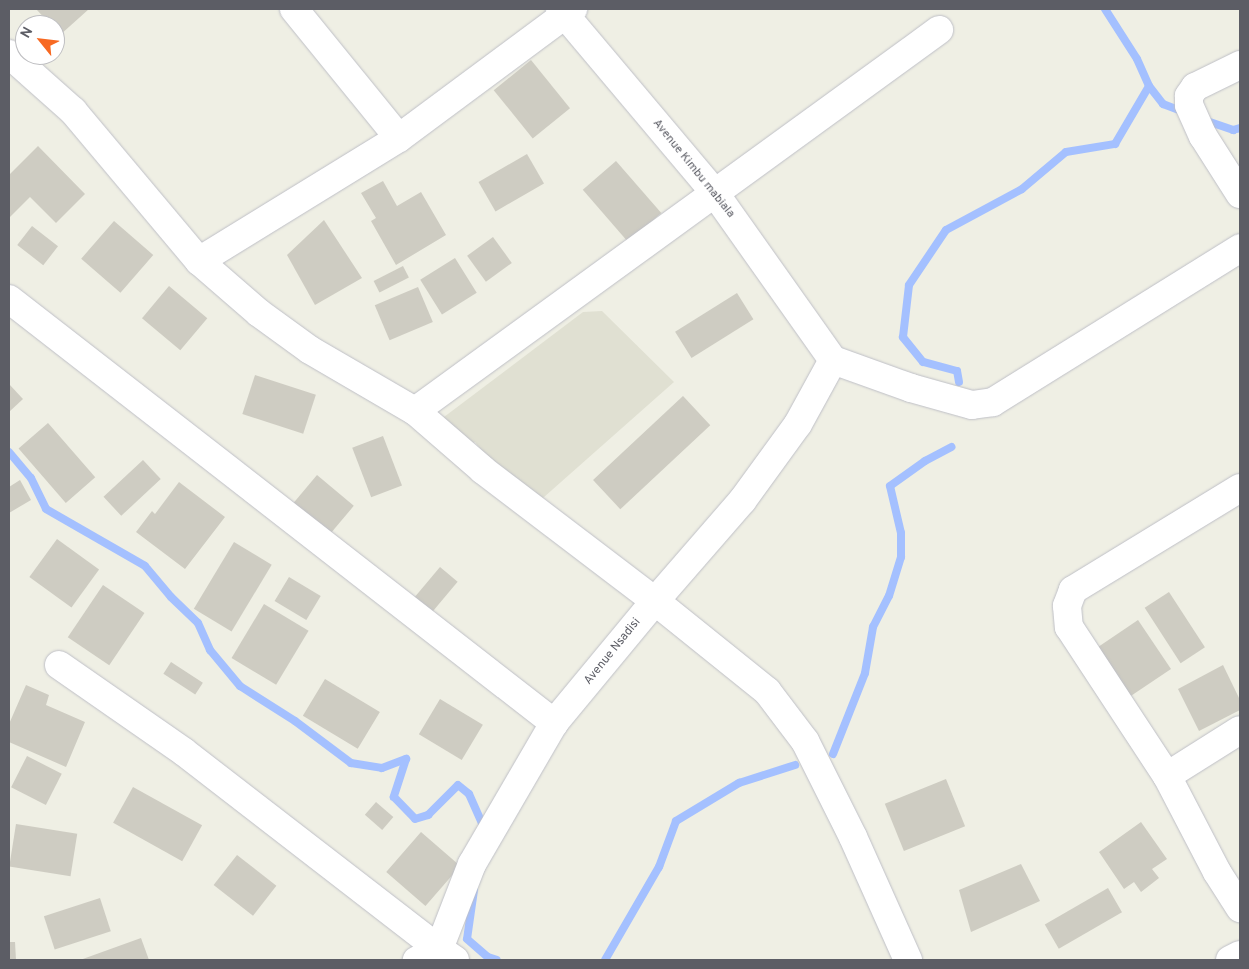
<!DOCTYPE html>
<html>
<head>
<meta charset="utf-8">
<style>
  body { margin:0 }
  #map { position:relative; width:1249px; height:969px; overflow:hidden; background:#efefe4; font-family:Overpass,sans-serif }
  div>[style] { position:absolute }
  .education>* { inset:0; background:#e0e0d2 }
  .stream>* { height:8px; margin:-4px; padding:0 4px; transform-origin:4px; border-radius:4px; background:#a4c0ff }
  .building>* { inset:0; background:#ceccc2; transform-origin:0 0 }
  .roads { filter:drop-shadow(0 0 1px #bebfc6) drop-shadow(0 0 1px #bebfc6) }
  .minor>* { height:28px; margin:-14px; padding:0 14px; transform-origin:14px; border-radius:14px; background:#fff }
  span { translate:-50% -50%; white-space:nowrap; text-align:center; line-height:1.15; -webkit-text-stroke:5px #fff; paint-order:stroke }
  .street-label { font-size:12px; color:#5c5d65 }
  .frame { position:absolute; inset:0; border:10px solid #5c5d65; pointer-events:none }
  .north { position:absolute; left:15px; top:15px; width:50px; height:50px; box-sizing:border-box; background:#fff; border:1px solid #bebec1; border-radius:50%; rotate:299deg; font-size:14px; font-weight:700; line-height:20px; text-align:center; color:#5c5d65 }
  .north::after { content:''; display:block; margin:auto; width:18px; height:22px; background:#f76922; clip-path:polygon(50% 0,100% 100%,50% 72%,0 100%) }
</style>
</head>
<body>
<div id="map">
  <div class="education">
    <i style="clip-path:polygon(602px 311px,674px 382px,526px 513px,498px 471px,475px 442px,469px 445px,440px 420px,583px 312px)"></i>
  </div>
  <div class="stream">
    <i style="left:1105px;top:9px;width:59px;rotate:57.4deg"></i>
    <i style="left:1137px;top:59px;width:30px;rotate:66deg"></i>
    <i style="left:1149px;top:86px;width:23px;rotate:52deg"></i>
    <i style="left:1163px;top:104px;width:22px;rotate:21deg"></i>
    <i style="left:1204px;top:120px;width:31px;rotate:19deg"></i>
    <i style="left:1233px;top:130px;width:7px;rotate:-16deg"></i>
    <i style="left:959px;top:382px;width:11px;rotate:-100deg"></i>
    <i style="left:957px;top:371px;width:35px;rotate:-165deg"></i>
    <i style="left:923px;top:362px;width:32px;rotate:-129deg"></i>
    <i style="left:903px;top:337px;width:52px;rotate:-83.4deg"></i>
    <i style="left:909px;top:285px;width:66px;rotate:-56.1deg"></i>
    <i style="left:946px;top:230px;width:86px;rotate:-28.3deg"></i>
    <i style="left:1022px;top:189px;width:57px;rotate:-40.1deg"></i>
    <i style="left:1066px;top:152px;width:50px;rotate:-9.3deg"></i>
    <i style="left:1115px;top:144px;width:67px;rotate:-59.6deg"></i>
    <i style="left:9px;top:452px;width:34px;rotate:50deg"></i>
    <i style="left:31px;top:478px;width:34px;rotate:64deg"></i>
    <i style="left:46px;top:509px;width:114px;rotate:29.9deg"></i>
    <i style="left:145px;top:566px;width:40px;rotate:50deg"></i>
    <i style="left:171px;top:597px;width:37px;rotate:44deg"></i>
    <i style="left:198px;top:623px;width:30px;rotate:66deg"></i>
    <i style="left:210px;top:650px;width:47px;rotate:50.2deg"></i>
    <i style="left:240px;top:686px;width:65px;rotate:32.5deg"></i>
    <i style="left:295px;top:721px;width:70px;rotate:36.9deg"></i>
    <i style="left:351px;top:763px;width:31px;rotate:9deg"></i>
    <i style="left:382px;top:768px;width:26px;rotate:-21deg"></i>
    <i style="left:406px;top:759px;width:40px;rotate:108deg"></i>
    <i style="left:394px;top:797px;width:30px;rotate:46deg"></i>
    <i style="left:415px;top:819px;width:14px;rotate:-17deg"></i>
    <i style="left:428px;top:815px;width:42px;rotate:-45deg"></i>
    <i style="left:458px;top:785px;width:14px;rotate:39deg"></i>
    <i style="left:469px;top:794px;width:34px;rotate:66deg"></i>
    <i style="left:833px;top:754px;width:87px;rotate:-68.4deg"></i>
    <i style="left:865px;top:673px;width:47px;rotate:-80.1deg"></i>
    <i style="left:873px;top:627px;width:35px;rotate:-63deg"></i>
    <i style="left:889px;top:596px;width:41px;rotate:-72.9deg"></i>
    <i style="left:901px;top:557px;width:24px;rotate:-90deg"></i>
    <i style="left:901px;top:533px;width:48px;rotate:-103.2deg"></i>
    <i style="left:890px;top:486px;width:43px;rotate:-35.5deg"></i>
    <i style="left:925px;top:461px;width:30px;rotate:-28deg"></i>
    <i style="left:474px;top:890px;width:49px;rotate:98.1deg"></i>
    <i style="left:467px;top:939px;width:28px;rotate:41deg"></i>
    <i style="left:488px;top:957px;width:9px;rotate:18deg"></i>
    <i style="left:605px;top:960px;width:108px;rotate:-59.9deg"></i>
    <i style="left:659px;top:867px;width:49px;rotate:-69.7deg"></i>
    <i style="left:676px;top:821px;width:74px;rotate:-31.1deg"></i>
    <i style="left:739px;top:783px;width:59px;rotate:-17.8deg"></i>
  </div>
  <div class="building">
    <i style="clip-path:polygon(36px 9px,89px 9px,60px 35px,55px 30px,55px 25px,51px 25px)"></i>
    <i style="left:531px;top:60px;width:62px;height:48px;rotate:51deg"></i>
    <i style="clip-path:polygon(38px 146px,85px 194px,56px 223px,30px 197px,9px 218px,9px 175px)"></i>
    <i style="left:527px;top:154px;width:34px;height:56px;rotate:60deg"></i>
    <i style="left:616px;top:161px;width:69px;height:44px;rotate:49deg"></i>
    <i style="clip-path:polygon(383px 181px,397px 206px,421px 192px,446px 235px,396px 265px,371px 221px,376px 218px,361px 193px)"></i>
    <i style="clip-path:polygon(324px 220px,362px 278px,315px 305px,287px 255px)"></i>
    <i style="left:114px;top:221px;width:52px;height:50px;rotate:41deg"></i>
    <i style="left:32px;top:226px;width:33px;height:24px;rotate:38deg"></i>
    <i style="left:493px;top:237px;width:32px;height:32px;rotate:54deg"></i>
    <i style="left:455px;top:258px;width:41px;height:41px;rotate:58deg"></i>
    <i style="left:403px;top:266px;width:13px;height:33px;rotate:63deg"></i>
    <i style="left:169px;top:286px;width:50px;height:42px;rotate:40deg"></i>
    <i style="left:418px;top:287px;width:38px;height:47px;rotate:67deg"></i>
    <i style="left:737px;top:293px;width:31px;height:73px;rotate:58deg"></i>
    <i style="left:255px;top:375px;width:64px;height:41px;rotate:18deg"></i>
    <i style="clip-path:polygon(9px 384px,23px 399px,9px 412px)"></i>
    <i style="left:683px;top:396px;width:40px;height:123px;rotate:47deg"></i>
    <i style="left:48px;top:423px;width:72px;height:39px;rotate:49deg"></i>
    <i style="left:383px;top:436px;width:53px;height:33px;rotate:69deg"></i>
    <i style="left:143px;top:460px;width:26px;height:54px;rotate:47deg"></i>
    <i style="left:317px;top:475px;width:48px;height:48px;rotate:40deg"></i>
    <i style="clip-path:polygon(20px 480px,31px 500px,9px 513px,9px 487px)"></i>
    <i style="clip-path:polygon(179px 482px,225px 517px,185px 569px,136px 532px,152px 511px,155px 514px)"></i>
    <i style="left:57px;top:539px;width:52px;height:47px;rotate:36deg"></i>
    <i style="left:234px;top:542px;width:44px;height:78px;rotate:31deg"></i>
    <i style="left:440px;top:567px;width:23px;height:49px;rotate:40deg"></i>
    <i style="left:289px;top:577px;width:37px;height:28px;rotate:31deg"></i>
    <i style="left:103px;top:585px;width:50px;height:63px;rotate:34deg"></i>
    <i style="left:1169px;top:592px;width:66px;height:29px;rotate:57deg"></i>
    <i style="left:264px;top:604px;width:52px;height:63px;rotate:31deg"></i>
    <i style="left:1138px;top:620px;width:59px;height:49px;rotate:56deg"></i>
    <i style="left:171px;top:662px;width:38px;height:14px;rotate:33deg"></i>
    <i style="clip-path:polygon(1223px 665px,1240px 700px,1240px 710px,1199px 731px,1178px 689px)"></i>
    <i style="left:325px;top:679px;width:64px;height:43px;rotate:31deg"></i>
    <i style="clip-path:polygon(26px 685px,49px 695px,46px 705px,85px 722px,66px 767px,9px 742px,9px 724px)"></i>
    <i style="left:440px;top:699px;width:50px;height:41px;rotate:31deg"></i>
    <i style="left:27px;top:756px;width:39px;height:35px;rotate:27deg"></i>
    <i style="left:946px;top:779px;width:51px;height:66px;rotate:68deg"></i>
    <i style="left:133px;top:787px;width:79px;height:41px;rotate:29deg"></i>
    <i style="left:376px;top:802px;width:23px;height:17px;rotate:41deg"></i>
    <i style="clip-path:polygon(1141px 822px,1167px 859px,1152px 869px,1159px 878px,1141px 892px,1134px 882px,1124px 889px,1099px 852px)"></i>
    <i style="left:16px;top:824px;width:62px;height:43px;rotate:9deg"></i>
    <i style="left:421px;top:832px;width:52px;height:53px;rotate:41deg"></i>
    <i style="left:237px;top:855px;width:50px;height:38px;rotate:38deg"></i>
    <i style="clip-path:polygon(1021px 864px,1040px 901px,971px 932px,959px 890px)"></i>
    <i style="left:1108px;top:888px;width:28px;height:73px;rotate:60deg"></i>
    <i style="left:100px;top:898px;width:35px;height:59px;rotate:72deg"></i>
    <i style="clip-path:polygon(141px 938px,149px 960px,80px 960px)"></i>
    <i style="clip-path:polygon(9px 942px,15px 942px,16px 960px,9px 960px)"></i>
  </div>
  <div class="roads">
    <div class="minor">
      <i style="left:294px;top:9px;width:166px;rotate:50.9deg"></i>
      <i style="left:560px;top:9px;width:239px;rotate:49.9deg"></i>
      <i style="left:714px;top:192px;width:206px;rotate:54.7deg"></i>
      <i style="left:9px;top:54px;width:86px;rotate:41.7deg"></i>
      <i style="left:73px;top:111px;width:196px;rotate:50deg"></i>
      <i style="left:199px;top:261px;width:79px;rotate:40.9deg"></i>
      <i style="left:259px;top:313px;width:63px;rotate:36deg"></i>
      <i style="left:310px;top:350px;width:121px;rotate:30.2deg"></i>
      <i style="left:415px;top:411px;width:90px;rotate:40.9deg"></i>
      <i style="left:483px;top:470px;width:216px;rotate:37.3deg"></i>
      <i style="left:655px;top:601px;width:144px;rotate:38.8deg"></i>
      <i style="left:767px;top:691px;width:63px;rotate:52.8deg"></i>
      <i style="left:805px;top:741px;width:107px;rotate:63.4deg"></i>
      <i style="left:853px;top:837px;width:135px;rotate:65.9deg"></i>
      <i style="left:1240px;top:65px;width:50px;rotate:153.9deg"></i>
      <i style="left:1195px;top:87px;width:11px;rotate:124deg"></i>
      <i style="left:1189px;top:96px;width:9px;rotate:90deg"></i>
      <i style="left:1189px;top:105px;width:34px;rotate:66deg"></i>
      <i style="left:1203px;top:136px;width:69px;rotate:57.5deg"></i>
      <i style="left:199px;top:261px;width:235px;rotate:-31.6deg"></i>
      <i style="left:399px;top:138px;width:217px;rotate:-36.6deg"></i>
      <i style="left:9px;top:299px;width:691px;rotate:37.88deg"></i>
      <i style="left:833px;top:360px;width:83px;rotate:19.7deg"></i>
      <i style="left:911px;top:388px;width:63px;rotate:15.6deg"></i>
      <i style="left:972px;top:405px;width:21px;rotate:-8deg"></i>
      <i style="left:993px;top:402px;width:291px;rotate:-31.9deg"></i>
      <i style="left:415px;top:411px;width:648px;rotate:-36.02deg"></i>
      <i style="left:1240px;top:488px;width:196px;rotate:148.6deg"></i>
      <i style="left:1073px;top:590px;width:17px;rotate:111deg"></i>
      <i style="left:1067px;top:606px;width:21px;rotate:85deg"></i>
      <i style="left:1069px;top:627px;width:178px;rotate:56.7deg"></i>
      <i style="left:1167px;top:776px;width:108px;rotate:62.5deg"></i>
      <i style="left:1217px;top:872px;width:43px;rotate:57.4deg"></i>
      <i style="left:59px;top:665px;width:152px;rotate:34.8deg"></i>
      <i style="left:184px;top:752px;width:322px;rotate:37.7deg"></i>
      <i style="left:439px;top:949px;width:25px;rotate:153deg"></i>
      <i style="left:1167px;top:776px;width:86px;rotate:-32.2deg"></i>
      <i style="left:455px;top:960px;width:19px;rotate:-145deg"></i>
      <i style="left:439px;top:949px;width:91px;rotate:-68.8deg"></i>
      <i style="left:472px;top:864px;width:163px;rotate:-59.8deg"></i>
      <i style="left:554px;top:723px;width:158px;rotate:-50.4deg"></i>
      <i style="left:655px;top:601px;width:133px;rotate:-49deg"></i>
      <i style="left:742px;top:501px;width:95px;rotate:-54deg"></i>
      <i style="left:798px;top:424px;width:73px;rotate:-61.3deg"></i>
      <i style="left:1230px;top:960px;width:11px;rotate:-27deg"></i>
    </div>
  </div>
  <div class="street-label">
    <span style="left:693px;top:169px;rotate:51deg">Avenue Kimbu mabiala</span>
    <span style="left:613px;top:652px;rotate:-51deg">Avenue Nsadisi</span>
  </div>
  <div class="frame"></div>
  <div class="north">N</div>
</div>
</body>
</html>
